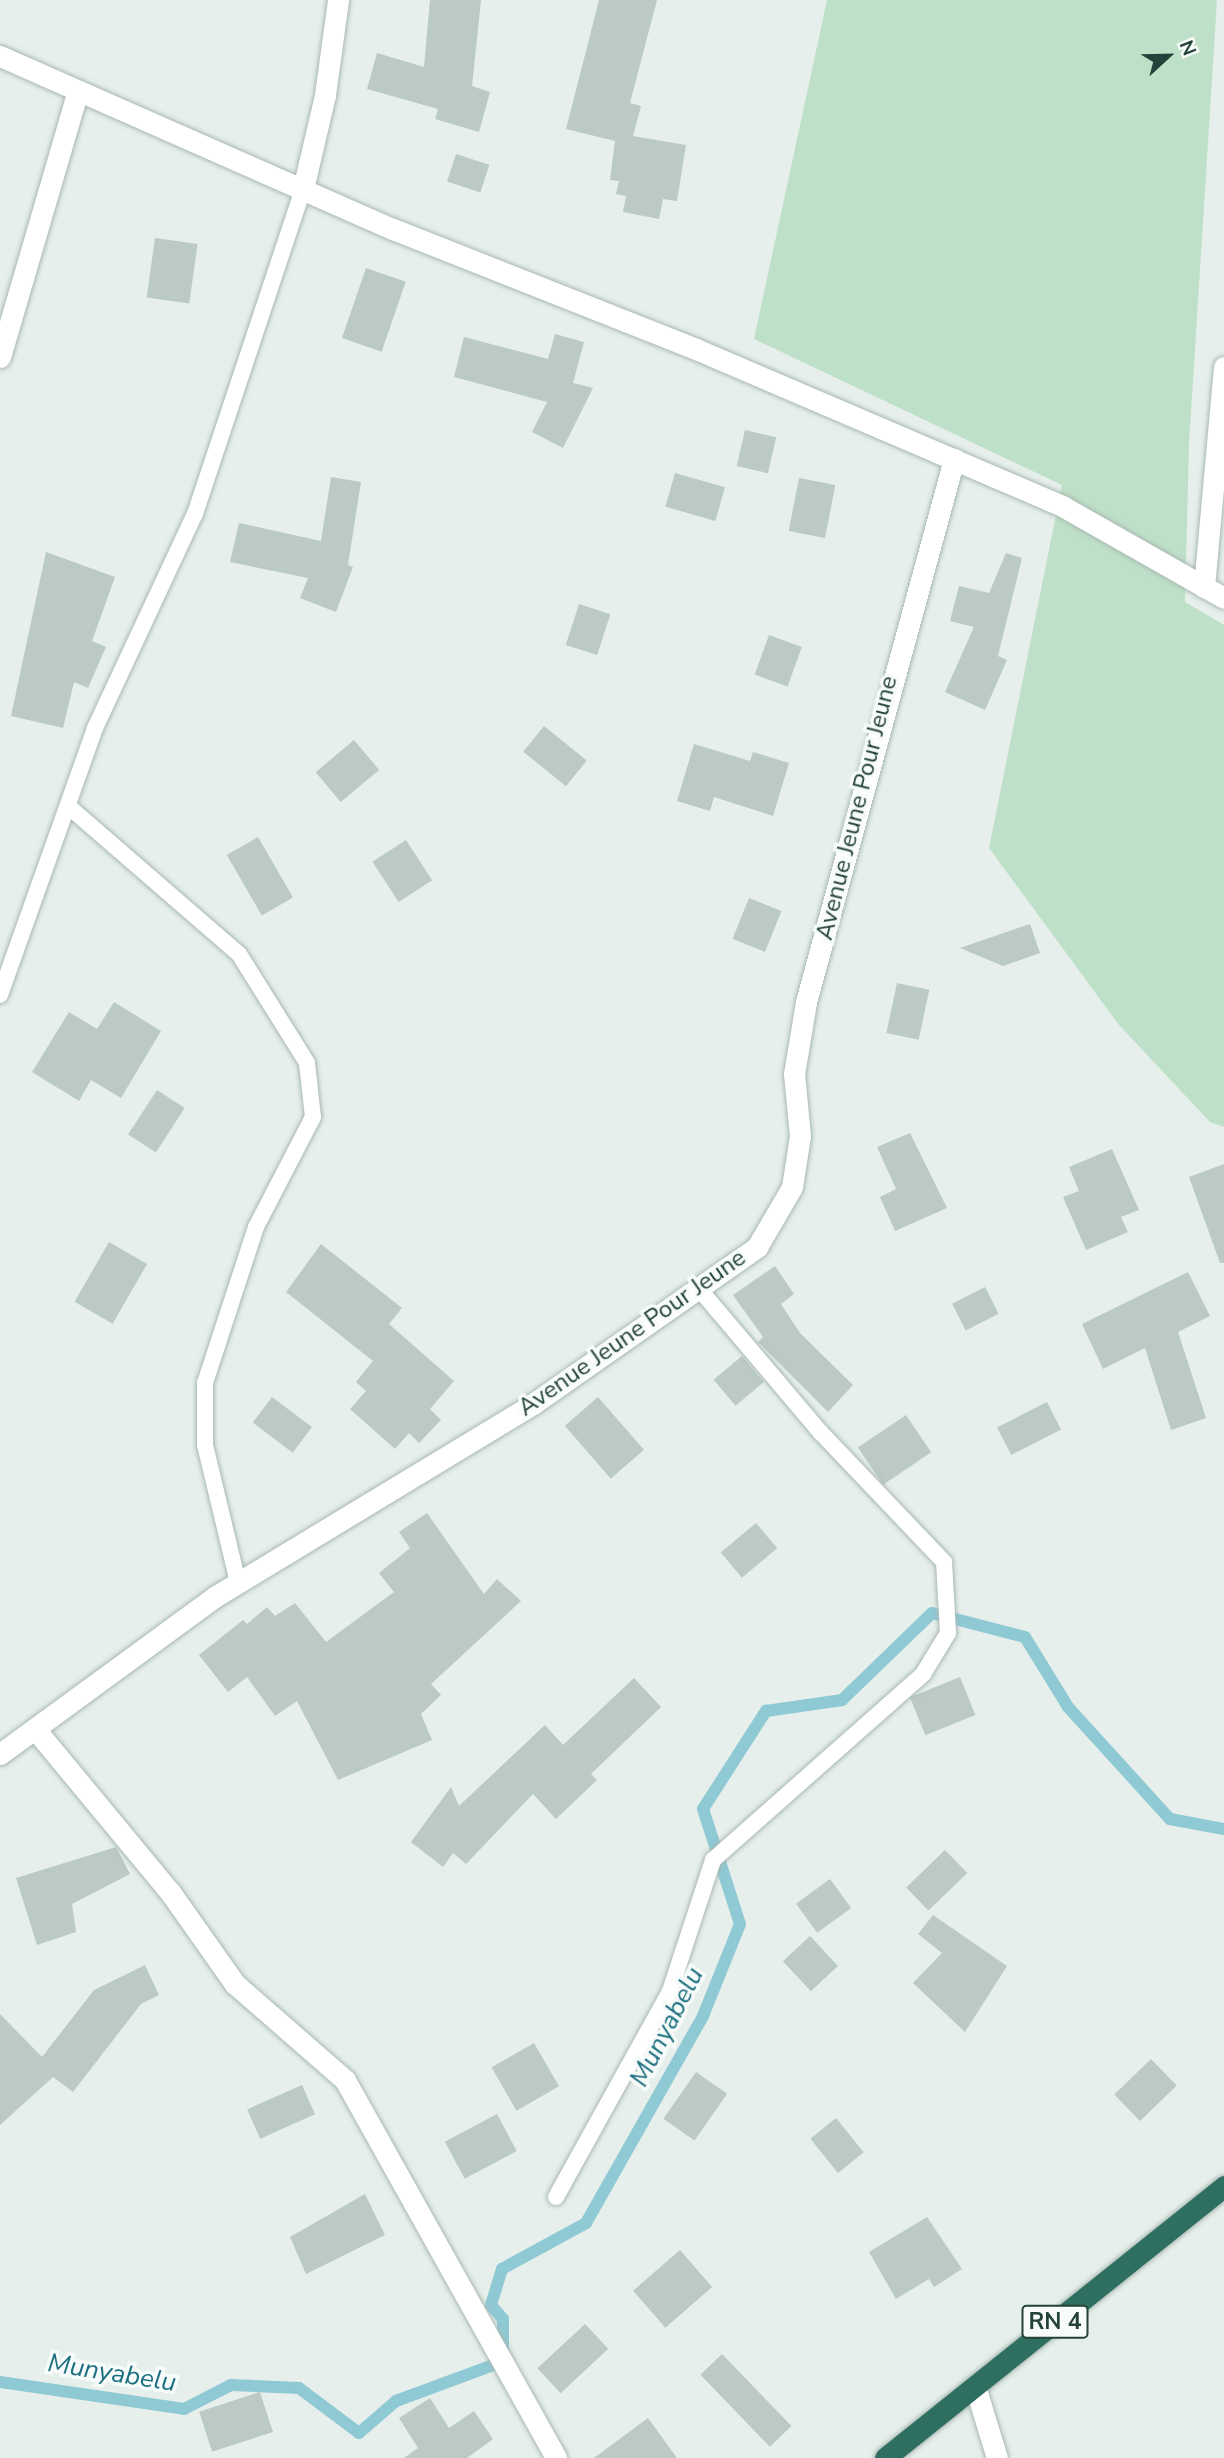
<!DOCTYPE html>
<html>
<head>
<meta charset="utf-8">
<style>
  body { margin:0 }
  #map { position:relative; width:1224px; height:2458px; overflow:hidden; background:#e6efeb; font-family:"Nunito Sans",sans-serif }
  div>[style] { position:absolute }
  .green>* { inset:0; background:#bfe0c8 }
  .stream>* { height:12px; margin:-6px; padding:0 6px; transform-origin:6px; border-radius:6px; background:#8ec9d4 }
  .building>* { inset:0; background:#bbcac4; transform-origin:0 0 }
  .roads { filter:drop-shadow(0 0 2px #a8b8b2) drop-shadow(0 0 2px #a8b8b2) }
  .lane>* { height:16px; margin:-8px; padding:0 8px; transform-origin:8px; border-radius:8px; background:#fff }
  .street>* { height:21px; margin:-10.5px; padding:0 10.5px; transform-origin:10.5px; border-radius:10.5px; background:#fff }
  .highway>* { height:21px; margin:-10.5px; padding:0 10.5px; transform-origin:10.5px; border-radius:10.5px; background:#2f6f62 }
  span { translate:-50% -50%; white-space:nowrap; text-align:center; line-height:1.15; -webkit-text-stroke:7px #f7fbf9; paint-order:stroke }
  .shield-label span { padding:2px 5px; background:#f7fbf9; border:2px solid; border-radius:5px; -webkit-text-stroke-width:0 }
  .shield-label { font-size:23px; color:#24423a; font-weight:700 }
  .street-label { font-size:24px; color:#24423a }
  .water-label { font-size:26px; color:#1c6f80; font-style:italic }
  .north { position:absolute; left:1133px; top:21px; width:70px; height:70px; -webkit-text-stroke:5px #f7fbf9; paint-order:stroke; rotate:68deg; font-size:19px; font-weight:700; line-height:28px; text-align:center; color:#24423a }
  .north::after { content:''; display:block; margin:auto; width:24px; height:32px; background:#24423a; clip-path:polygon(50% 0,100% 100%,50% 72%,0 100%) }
</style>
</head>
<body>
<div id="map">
  <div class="green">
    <i style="clip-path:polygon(827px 0,1217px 0,1189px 444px,1185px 602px,1224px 625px,1224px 1127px,1210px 1122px,1119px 1025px,989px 848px,1062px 485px,754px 339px)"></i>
  </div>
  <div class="stream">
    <i style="left:0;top:2382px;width:186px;rotate:8.3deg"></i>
    <i style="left:184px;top:2409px;width:53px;rotate:-27.1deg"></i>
    <i style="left:231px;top:2385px;width:68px;rotate:2.5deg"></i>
    <i style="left:299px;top:2388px;width:75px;rotate:36.9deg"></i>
    <i style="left:359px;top:2433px;width:49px;rotate:-40.9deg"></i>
    <i style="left:396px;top:2401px;width:107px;rotate:-20.3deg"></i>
    <i style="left:496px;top:2364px;width:12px;rotate:-55deg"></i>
    <i style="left:503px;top:2354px;width:35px;rotate:-90deg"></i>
    <i style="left:503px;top:2319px;width:18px;rotate:-131deg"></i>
    <i style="left:491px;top:2305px;width:38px;rotate:-73deg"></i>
    <i style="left:502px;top:2269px;width:96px;rotate:-28.7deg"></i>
    <i style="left:586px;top:2223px;width:238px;rotate:-60.5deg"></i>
    <i style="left:703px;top:2016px;width:99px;rotate:-68.1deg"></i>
    <i style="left:740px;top:1924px;width:121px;rotate:-107.8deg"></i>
    <i style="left:703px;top:1809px;width:117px;rotate:-57.3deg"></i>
    <i style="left:766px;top:1711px;width:77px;rotate:-8.2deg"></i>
    <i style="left:842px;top:1700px;width:125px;rotate:-44deg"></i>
    <i style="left:932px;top:1613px;width:96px;rotate:14.5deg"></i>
    <i style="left:1025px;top:1637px;width:82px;rotate:58.4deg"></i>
    <i style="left:1068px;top:1707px;width:151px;rotate:47.7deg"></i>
    <i style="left:1170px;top:1819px;width:55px;rotate:10.5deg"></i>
  </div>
  <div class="building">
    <i style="clip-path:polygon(430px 0,481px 0,472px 86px,490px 92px,479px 132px,435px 119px,438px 109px,367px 89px,377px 53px,424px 67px)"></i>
    <i style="clip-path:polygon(599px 0,657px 0,630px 103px,641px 106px,633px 136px,686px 145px,677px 201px,663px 199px,659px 219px,623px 212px,626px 196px,616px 194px,619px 181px,610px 180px,615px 141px,566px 129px)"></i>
    <i style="left:456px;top:154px;width:35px;height:29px;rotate:18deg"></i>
    <i style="left:155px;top:238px;width:43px;height:60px;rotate:8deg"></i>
    <i style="left:366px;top:268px;width:42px;height:74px;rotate:19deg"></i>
    <i style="clip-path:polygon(555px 334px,584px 342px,573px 383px,593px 388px,563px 448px,532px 432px,547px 402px,454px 377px,464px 337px,548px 359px)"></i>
    <i style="left:745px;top:430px;width:32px;height:37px;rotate:13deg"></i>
    <i style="left:675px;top:473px;width:52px;height:35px;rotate:16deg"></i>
    <i style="clip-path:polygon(331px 477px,361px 482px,348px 565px,353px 567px,336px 612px,300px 598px,308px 578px,230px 562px,239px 523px,321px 541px)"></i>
    <i style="left:799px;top:478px;width:37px;height:54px;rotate:11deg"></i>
    <i style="clip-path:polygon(46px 552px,115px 577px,92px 641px,106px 647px,88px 688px,74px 682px,63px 728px,11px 716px)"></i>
    <i style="clip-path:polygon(1006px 553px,1022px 558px,998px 656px,1007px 660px,985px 710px,945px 692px,974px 627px,950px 621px,959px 586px,989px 593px)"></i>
    <i style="left:579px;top:604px;width:33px;height:43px;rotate:18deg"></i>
    <i style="left:769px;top:635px;width:35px;height:42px;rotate:20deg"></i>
    <i style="left:544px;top:726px;width:55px;height:33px;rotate:39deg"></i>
    <i style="left:354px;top:740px;width:39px;height:50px;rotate:50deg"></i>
    <i style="clip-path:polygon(694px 744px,750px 761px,753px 752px,789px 763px,773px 816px,714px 797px,710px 811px,677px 801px)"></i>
    <i style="left:258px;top:837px;width:70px;height:36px;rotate:60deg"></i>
    <i style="left:406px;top:840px;width:48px;height:40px;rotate:57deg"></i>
    <i style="left:749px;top:898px;width:35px;height:44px;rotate:22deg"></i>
    <i style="clip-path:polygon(1030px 924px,1040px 953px,1003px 966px,960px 948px)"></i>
    <i style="left:897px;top:983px;width:33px;height:51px;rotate:12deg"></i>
    <i style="clip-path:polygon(114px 1002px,161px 1031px,121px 1098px,91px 1080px,79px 1101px,32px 1072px,69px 1012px,97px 1029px)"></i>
    <i style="left:157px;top:1090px;width:33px;height:53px;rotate:33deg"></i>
    <i style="clip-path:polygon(910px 1133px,947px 1208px,895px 1231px,880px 1197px,896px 1189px,877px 1147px)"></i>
    <i style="clip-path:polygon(1112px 1149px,1139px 1210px,1121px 1217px,1128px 1232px,1086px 1250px,1063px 1197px,1079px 1191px,1069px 1167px)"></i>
    <i style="clip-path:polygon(1224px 1164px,1224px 1263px,1220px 1263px,1189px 1177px)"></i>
    <i style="left:109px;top:1242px;width:44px;height:69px;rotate:30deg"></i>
    <i style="clip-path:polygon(321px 1244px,402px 1308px,389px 1324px,454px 1381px,430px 1409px,441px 1420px,419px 1443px,409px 1433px,395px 1449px,350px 1409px,366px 1391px,356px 1382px,373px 1361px,286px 1292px)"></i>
    <i style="clip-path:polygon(775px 1266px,794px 1294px,781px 1304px,800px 1333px,853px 1385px,828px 1412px,758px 1342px,763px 1337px,733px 1295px)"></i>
    <i style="clip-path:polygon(1188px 1272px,1210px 1316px,1178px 1332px,1206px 1418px,1171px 1430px,1145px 1348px,1103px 1369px,1082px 1324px)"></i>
    <i style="left:985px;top:1287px;width:30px;height:37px;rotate:63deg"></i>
    <i style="left:742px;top:1356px;width:34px;height:37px;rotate:50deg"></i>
    <i style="left:272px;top:1397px;width:50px;height:32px;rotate:37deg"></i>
    <i style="left:598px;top:1397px;width:70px;height:44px;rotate:49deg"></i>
    <i style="left:1047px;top:1402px;width:31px;height:56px;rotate:63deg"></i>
    <i style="left:906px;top:1415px;width:45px;height:58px;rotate:56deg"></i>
    <i style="clip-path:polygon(427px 1513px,484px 1594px,497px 1579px,521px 1601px,431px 1684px,441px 1695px,421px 1714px,432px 1740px,338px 1780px,297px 1701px,275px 1716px,247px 1677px,228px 1692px,199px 1655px,243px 1620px,247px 1624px,267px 1607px,275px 1616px,295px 1603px,326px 1642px,394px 1592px,379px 1573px,410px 1548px,399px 1532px)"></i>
    <i style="left:756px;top:1523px;width:33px;height:46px;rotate:50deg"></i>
    <i style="left:960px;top:1677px;width:41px;height:54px;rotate:68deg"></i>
    <i style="clip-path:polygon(634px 1678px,661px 1707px,591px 1774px,597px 1780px,556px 1819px,533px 1794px,466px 1864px,453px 1853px,443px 1867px,411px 1842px,451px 1787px,459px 1806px,545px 1725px,563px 1745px)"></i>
    <i style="clip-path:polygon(116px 1847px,130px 1874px,72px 1904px,76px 1932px,37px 1945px,16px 1878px)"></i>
    <i style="left:945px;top:1850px;width:32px;height:54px;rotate:46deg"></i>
    <i style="left:830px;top:1879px;width:36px;height:42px;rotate:54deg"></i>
    <i style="clip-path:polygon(933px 1915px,1007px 1966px,965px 2032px,913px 1983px,942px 1953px,918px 1934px)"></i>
    <i style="left:810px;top:1936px;width:41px;height:37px;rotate:47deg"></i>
    <i style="clip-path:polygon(145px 1965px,159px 1995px,141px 2004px,73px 2092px,53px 2077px,0 2125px,0 2014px,42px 2057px,94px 1990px)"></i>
    <i style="left:534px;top:2043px;width:50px;height:49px;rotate:60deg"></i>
    <i style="left:1151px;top:2059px;width:37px;height:51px;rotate:46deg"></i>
    <i style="left:696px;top:2072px;width:38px;height:57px;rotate:35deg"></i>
    <i style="left:302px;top:2085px;width:32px;height:60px;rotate:66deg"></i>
    <i style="left:497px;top:2114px;width:42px;height:59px;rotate:62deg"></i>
    <i style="left:836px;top:2118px;width:44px;height:33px;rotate:51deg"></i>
    <i style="clip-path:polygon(365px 2194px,385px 2235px,306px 2274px,290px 2237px)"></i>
    <i style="clip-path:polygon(927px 2217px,962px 2269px,934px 2287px,929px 2279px,896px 2299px,869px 2252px)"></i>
    <i style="left:680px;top:2250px;width:49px;height:62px;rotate:49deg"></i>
    <i style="left:585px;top:2324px;width:34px;height:65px;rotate:47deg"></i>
    <i style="left:722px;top:2354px;width:100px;height:30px;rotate:46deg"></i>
    <i style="left:260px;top:2392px;width:42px;height:64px;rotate:72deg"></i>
    <i style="clip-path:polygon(430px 2398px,449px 2428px,474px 2411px,493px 2439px,467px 2458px,404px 2458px,418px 2448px,399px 2418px)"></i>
    <i style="clip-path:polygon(648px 2418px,677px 2458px,594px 2458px)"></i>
  </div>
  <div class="roads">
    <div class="lane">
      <i style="left:68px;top:806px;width:226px;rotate:40.9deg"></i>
      <i style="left:239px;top:954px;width:128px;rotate:58deg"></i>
      <i style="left:307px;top:1063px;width:54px;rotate:83.7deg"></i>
      <i style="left:313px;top:1117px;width:124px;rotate:117.4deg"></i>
      <i style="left:256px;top:1227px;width:164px;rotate:108.1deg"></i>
      <i style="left:205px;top:1383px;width:62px;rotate:90deg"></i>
      <i style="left:205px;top:1445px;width:141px;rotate:76.5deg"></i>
      <i style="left:0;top:995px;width:283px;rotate:-70.4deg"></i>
      <i style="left:95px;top:728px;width:236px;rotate:-65deg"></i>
      <i style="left:195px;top:514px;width:342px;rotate:-71.6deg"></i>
      <i style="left:556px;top:2197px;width:235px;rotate:-61deg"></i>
      <i style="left:670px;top:1991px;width:138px;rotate:-71.8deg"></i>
      <i style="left:713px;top:1860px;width:281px;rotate:-41.5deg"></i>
      <i style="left:923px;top:1674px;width:48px;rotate:-58.6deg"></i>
      <i style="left:948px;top:1633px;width:71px;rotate:-93.2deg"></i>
      <i style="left:944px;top:1562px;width:178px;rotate:-133.6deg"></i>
      <i style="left:821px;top:1433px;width:187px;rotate:-130.2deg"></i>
    </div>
    <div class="street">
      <i style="left:0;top:56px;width:429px;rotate:23.8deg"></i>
      <i style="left:393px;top:229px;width:326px;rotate:21.6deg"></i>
      <i style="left:696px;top:349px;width:400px;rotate:23.2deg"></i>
      <i style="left:1064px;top:507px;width:184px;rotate:29.6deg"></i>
      <i style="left:303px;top:189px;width:97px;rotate:-76.8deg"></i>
      <i style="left:325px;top:95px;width:96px;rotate:-82.2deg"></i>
      <i style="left:0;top:357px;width:277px;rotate:-73.7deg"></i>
      <i style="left:1204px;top:587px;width:221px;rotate:-84.8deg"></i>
      <i style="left:35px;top:1729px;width:212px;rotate:50.4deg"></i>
      <i style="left:170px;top:1892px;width:113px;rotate:54.8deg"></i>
      <i style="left:235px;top:1984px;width:146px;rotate:41.1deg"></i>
      <i style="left:345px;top:2080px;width:433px;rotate:60.8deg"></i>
      <i style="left:0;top:1754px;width:268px;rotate:-36.2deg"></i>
      <i style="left:216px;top:1596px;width:371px;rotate:-31.2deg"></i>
      <i style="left:533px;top:1404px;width:274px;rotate:-35deg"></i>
      <i style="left:757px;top:1247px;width:69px;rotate:-59.7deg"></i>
      <i style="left:792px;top:1187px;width:52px;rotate:-81.1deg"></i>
      <i style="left:800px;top:1136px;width:62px;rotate:-95.5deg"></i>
      <i style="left:794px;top:1074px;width:73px;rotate:-80.5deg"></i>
      <i style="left:806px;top:1002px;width:563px;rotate:-74.75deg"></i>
      <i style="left:975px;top:2386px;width:75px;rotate:73deg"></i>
    </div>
    <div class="highway">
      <i style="left:885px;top:2458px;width:435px;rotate:-38.7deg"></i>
    </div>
  </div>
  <div class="shield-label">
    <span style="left:1055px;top:2322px">RN 4</span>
  </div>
  <div class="street-label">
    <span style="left:857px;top:808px;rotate:-76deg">Avenue Jeune Pour Jeune</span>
    <span style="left:632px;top:1333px;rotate:-35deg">Avenue Jeune Pour Jeune</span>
  </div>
  <div class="water-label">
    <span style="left:667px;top:2027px;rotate:-63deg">Munyabelu</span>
    <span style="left:112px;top:2373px;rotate:9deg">Munyabelu</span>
  </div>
  <div class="north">N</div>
</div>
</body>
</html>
